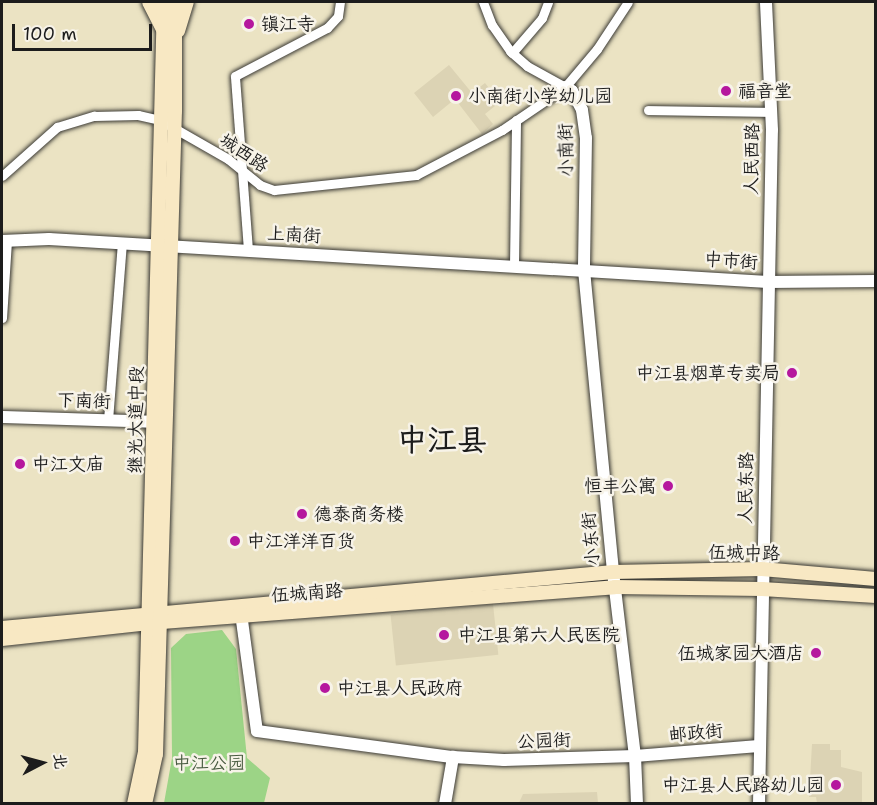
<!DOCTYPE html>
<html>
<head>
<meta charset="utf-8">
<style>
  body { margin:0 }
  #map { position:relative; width:877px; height:805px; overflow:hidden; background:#ebe3c3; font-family:"Shantell Sans","LXGW WenKai TC",sans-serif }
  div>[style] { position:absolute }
  .built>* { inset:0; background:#dcd3b4; transform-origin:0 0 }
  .green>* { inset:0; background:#9cd486 }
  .roads { filter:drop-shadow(0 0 2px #3b3a35) drop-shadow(0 0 2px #3b3a35) }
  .minor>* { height:9px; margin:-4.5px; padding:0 4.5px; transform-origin:4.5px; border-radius:4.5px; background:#fff }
  .tertiary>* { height:12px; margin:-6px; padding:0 6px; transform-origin:6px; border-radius:6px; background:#fff }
  .secondary>* { height:14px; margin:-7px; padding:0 7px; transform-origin:7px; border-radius:7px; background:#f8e8c3 }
  .dots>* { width:16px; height:16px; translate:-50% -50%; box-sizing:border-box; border:3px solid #f7f3e8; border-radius:50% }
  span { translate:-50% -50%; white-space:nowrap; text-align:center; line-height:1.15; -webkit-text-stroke:5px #f7f3e8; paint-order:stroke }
  .poi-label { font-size:18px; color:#1c1c1c }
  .left { translate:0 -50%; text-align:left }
  .right { translate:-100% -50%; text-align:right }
  .street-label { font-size:18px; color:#1c1c1c }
  .park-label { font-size:18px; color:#495c41 }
  .town-label { font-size:30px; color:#1c1c1c; font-weight:700 }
  .frame { position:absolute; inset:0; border:3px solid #1c1c1c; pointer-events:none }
  .north { position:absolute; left:12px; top:733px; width:60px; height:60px; -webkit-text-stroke:4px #f7f3e8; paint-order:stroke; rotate:84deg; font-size:16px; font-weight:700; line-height:24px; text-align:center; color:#1c1c1c }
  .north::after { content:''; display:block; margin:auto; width:21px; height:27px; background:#1c1c1c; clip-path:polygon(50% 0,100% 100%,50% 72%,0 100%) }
  .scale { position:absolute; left:12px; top:24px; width:140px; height:27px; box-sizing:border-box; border:3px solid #1c1c1c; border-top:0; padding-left:8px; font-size:18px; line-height:21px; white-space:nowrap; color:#1c1c1c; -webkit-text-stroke:4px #f7f3e8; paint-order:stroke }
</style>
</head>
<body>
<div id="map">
  <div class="built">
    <i style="clip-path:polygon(449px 65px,472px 93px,485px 83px,500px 102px,485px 114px,493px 124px,482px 134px,455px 99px,433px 117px,414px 93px)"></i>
    <i style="left:493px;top:604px;width:51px;height:103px;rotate:84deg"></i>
    <i style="clip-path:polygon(812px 744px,830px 744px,830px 750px,841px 750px,841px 767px,862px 772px,862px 803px,817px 803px,816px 797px,809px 797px)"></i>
    <i style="clip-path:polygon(597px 792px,598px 803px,519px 803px,523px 794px)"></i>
  </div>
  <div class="green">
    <i style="clip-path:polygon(222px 630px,236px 649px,247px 758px,270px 778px,264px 803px,164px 803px,172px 758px,171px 648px,186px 634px)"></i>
  </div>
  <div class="roads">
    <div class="minor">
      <i style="left:483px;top:2px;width:25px;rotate:69deg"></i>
      <i style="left:492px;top:25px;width:32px;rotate:55deg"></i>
      <i style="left:510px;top:51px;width:23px;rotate:41deg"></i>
      <i style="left:527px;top:66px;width:43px;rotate:28.9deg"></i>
      <i style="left:512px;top:53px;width:46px;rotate:-49.4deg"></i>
      <i style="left:542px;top:18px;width:17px;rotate:-69deg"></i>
      <i style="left:648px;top:110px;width:123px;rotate:0.9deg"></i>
      <i style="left:2px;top:176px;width:74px;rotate:-41.7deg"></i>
      <i style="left:57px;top:127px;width:39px;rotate:-17deg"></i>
      <i style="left:94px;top:116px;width:44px;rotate:-1.3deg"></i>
      <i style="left:138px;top:115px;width:23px;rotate:13deg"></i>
      <i style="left:160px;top:120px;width:78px;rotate:29.8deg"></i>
      <i style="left:228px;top:159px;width:41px;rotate:39.1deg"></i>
      <i style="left:260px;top:185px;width:15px;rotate:20deg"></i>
      <i style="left:274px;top:190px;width:143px;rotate:-6deg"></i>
      <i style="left:416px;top:175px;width:97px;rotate:-27.6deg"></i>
      <i style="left:502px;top:130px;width:76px;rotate:-34.3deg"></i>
      <i style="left:565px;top:87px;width:50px;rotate:-49.9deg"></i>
      <i style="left:597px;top:49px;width:56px;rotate:-56.6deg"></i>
      <i style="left:248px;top:250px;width:174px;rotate:-94.3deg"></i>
      <i style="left:235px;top:76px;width:104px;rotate:-27.6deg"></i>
      <i style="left:327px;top:28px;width:16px;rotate:-47deg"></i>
      <i style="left:338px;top:16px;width:14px;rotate:-82deg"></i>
      <i style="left:514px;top:266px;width:146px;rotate:-89.2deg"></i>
      <i style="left:2px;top:318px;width:77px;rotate:-86.3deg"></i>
      <i style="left:108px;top:420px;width:177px;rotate:-85.5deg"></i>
    </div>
    <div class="tertiary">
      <i style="left:565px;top:87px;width:8px;rotate:30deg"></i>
      <i style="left:572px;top:91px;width:21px;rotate:62deg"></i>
      <i style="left:582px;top:110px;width:28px;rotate:82deg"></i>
      <i style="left:586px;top:138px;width:132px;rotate:90.9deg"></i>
      <i style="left:584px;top:270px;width:303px;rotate:84.5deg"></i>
      <i style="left:613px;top:572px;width:185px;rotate:83.2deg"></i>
      <i style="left:635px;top:756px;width:48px;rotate:87.6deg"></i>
      <i style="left:2px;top:241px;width:47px;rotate:-2.4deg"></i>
      <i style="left:49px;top:239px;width:720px;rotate:3.42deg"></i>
      <i style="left:768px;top:282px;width:108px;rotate:-0.5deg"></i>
      <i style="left:2px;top:417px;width:160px;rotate:1.8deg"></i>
      <i style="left:240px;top:606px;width:126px;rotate:82.3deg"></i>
      <i style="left:257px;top:731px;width:198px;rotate:7.6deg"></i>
      <i style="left:453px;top:757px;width:51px;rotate:3.4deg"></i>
      <i style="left:504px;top:760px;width:131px;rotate:-1.7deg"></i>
      <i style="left:635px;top:756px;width:124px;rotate:-4.6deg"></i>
      <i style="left:445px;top:804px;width:48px;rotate:-80.3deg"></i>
      <i style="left:759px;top:804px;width:674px;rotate:-88.9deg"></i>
      <i style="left:772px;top:130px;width:128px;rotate:-92.7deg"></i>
    </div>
    <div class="secondary">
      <i style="left:149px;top:2px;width:33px;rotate:63deg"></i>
      <i style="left:178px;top:31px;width:30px;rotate:-73deg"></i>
      <i style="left:2px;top:628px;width:614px;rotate:-5.24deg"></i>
      <i style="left:613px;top:572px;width:149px;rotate:-1.2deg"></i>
      <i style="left:762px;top:569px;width:114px;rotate:5deg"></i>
      <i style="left:2px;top:639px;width:148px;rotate:-6.2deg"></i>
      <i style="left:149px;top:623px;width:467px;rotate:-4.4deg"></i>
      <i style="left:615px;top:587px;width:147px;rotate:0.8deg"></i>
      <i style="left:762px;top:589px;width:114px;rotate:3.5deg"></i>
      <i style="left:134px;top:804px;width:53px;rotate:-78.1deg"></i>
      <i style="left:145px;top:752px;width:750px;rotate:-88.55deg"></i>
      <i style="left:145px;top:804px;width:51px;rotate:-77.6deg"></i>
      <i style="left:156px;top:754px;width:643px;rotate:-88.31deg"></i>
      <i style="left:175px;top:111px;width:109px;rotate:-90deg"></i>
    </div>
  </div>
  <div class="dots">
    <i style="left:249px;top:24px;background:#b5179e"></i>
    <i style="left:726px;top:91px;background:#b5179e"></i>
    <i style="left:456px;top:96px;background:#b5179e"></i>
    <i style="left:792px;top:373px;background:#b5179e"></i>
    <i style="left:20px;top:464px;background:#b5179e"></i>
    <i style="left:668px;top:486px;background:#b5179e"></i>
    <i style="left:302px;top:514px;background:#b5179e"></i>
    <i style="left:235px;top:541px;background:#b5179e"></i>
    <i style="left:444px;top:635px;background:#b5179e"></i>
    <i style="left:816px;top:653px;background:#b5179e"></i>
    <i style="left:325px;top:688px;background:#b5179e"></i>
    <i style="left:836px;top:785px;background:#b5179e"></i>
  </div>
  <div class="poi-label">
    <span class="left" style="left:261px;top:24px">镇江寺</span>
    <span class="left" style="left:738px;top:91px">福音堂</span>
    <span class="left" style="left:468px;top:96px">小南街小学幼儿园</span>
    <span class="right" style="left:780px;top:373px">中江县烟草专卖局</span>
    <span class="left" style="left:32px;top:464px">中江文庙</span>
    <span class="right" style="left:656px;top:486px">恒丰公寓</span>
    <span class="left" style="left:314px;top:514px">德泰商务楼</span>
    <span class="left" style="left:247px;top:541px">中江洋洋百货</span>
    <span class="left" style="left:458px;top:635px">中江县第六人民医院</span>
    <span class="right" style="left:804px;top:653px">伍城家园大酒店</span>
    <span class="left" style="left:337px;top:688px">中江县人民政府</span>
    <span class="right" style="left:824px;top:785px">中江县人民路幼儿园</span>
  </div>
  <div class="street-label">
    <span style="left:566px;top:150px;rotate:-92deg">小南街</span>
    <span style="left:244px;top:153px;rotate:34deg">城西路</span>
    <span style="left:752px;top:159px;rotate:-89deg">人民西路</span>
    <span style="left:294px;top:235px;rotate:3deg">上南街</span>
    <span style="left:731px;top:261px;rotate:4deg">中市街</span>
    <span style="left:84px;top:401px;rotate:2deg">下南街</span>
    <span style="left:136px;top:420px;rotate:-89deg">继光大道中段</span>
    <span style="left:746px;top:488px;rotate:-89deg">人民东路</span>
    <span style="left:591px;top:539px;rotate:-95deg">小东街</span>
    <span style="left:744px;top:553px;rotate:1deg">伍城中路</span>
    <span style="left:307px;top:593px;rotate:-4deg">伍城南路</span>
    <span style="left:696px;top:733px;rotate:-5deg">邮政街</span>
    <span style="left:544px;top:741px;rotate:-2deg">公园街</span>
  </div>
  <div class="park-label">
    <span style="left:209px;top:763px">中江公园</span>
  </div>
  <div class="town-label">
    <span style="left:442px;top:440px">中江县</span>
  </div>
  <div class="frame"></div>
  <div class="north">北</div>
  <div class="scale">100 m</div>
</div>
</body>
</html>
